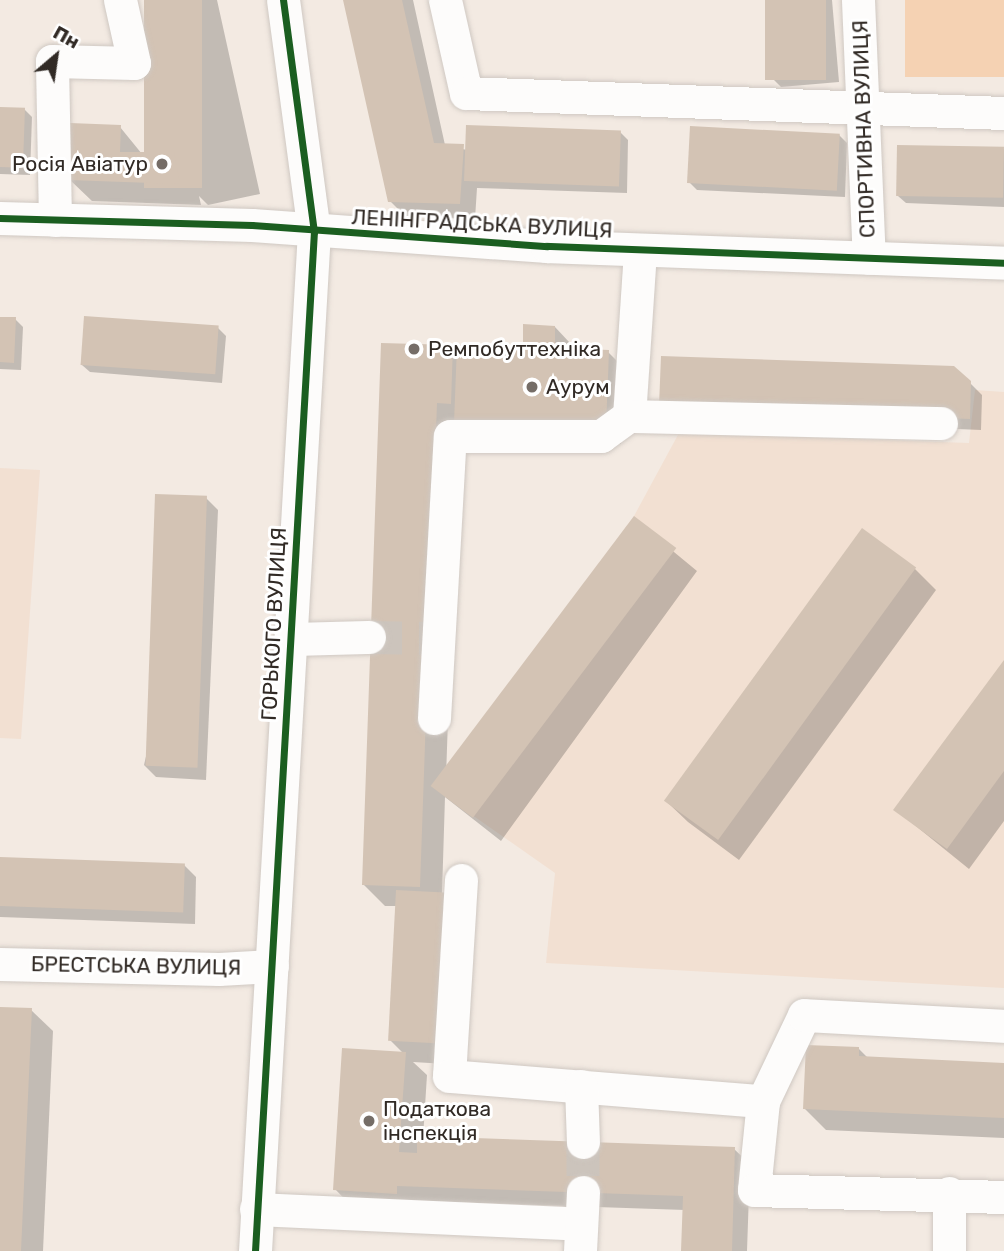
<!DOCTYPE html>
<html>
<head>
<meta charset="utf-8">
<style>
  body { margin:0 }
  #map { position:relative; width:1004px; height:1251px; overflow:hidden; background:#f3eae2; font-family:Rubik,sans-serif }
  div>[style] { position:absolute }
  .built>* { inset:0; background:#f2e0d2 }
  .green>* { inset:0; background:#f5d2b3; transform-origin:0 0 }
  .shadow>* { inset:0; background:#0003 }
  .building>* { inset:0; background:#d3c3b4; transform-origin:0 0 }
  .minor-tunnel>* { height:33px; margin-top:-16.5px; transform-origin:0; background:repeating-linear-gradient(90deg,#ccc4bc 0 33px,transparent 0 50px) }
  .roads { filter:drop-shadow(0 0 2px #cfc8c2) drop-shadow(0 0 2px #cfc8c2) }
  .minor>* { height:33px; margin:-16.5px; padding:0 16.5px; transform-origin:16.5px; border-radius:16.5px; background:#fdfcfb }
  .cycleway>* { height:7px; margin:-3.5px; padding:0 3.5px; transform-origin:3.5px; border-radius:3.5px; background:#1b5e20 }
  .dots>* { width:19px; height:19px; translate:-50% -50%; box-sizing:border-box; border:4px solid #fff; border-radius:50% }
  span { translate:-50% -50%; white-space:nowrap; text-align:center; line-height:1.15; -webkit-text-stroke:6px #fff; paint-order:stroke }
  .street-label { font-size:21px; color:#312a25 }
  .poi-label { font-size:21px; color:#312a25 }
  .right { translate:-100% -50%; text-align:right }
  .left { translate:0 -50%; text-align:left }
  .north { position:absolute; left:21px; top:21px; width:70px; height:70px; -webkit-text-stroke:5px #fff; paint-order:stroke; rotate:29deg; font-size:19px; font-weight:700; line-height:28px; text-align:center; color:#312a25 }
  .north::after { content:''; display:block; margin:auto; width:24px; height:32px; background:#312a25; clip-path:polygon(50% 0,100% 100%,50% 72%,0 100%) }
</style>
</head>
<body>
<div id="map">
  <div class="built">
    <i style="clip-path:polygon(975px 390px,1004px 392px,1004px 988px,546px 963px,555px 873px,435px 789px,634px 516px,679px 433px,969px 443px)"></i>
    <i style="clip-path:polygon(0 468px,40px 470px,21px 739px,0 738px)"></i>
  </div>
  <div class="green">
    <i style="left:905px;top:0;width:99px;height:77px"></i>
  </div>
  <div class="shadow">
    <i style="clip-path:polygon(146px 0,217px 0,260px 194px,208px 205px,199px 196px,201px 205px,92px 201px,70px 180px,120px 127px,142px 154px,173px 154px,182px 163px)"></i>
    <i style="clip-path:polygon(345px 0,413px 0,445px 145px,467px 150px,620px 132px,628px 140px,627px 193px,477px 188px,475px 219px,406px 217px,390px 201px)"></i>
    <i style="clip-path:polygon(767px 0,832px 0,839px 82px,781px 87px,773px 79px)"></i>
    <i style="clip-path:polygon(0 108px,24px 109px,32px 117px,30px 175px,0 174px)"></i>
    <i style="clip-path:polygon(839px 135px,847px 143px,845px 197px,697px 190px,689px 182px)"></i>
    <i style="clip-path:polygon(1004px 149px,1004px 207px,906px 203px,898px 196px)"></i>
    <i style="clip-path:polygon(0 318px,15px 319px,23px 327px,21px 370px,0 369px)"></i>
    <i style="clip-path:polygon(555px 327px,570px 343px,570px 351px,608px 352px,624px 368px,621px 444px,472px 438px,458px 425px,446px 778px,634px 519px,697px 571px,501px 841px,445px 797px,442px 894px,463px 1065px,413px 1062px,427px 1075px,423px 1138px,734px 1149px,750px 1164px,747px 1251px,683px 1251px,685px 1210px,418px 1201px,356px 1211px,335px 1189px,404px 1054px,390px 1040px,397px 906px,385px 906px,363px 884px,382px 344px,453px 347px,458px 353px,524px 349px)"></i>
    <i style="clip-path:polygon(218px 328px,226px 336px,222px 383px,90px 372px,82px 365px)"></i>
    <i style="clip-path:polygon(970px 383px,982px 395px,981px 430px,673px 417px)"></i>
    <i style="clip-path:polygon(206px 498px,218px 510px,206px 780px,156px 777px,144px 765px)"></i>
    <i style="clip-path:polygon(914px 568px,936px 590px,739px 860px,688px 822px,666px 801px)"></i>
    <i style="clip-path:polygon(1004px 663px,1004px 821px,969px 869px,896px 810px)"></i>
    <i style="clip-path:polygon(0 859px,184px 865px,196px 877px,195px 924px,0 917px)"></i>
    <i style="clip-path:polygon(0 1008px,31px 1010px,53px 1031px,43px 1251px,0 1251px)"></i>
    <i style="clip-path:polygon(859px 1049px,868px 1058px,1004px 1065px,1004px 1138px,826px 1130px,804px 1108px)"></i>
  </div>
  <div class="building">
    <i style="left:144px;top:0;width:58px;height:188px"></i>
    <i style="clip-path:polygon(343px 0,402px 0,434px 143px,464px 144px,460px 204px,388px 202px)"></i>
    <i style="left:765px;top:0;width:61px;height:80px"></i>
    <i style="left:0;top:107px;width:25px;height:60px;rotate:2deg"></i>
    <i style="clip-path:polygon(70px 123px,121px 125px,120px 152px,174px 152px,180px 184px,68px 180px)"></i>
    <i style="left:466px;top:125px;width:155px;height:56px;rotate:2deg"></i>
    <i style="left:690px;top:126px;width:150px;height:57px;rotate:3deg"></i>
    <i style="left:897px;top:145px;width:107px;height:51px;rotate:1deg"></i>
    <i style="left:84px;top:316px;width:135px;height:49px;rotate:4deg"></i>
    <i style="clip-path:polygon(0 317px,16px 317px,14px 363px,0 362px)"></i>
    <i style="clip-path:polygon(523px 324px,555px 326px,555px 348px,609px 350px,606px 429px,454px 423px,457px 345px,523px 347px)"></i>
    <i style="clip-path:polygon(381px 343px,453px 345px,451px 404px,437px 403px,420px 887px,362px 885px)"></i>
    <i style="clip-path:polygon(661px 356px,954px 366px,971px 381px,970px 419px,659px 406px)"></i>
    <i style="left:155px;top:494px;width:52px;height:272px;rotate:2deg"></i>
    <i style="left:634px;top:516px;width:53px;height:338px;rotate:37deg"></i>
    <i style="left:862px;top:528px;width:67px;height:337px;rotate:36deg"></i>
    <i style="clip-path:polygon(1004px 660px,1004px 771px,947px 849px,893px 810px)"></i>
    <i style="left:0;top:857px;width:185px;height:49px;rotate:2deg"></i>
    <i style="left:396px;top:890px;width:53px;height:151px;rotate:3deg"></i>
    <i style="clip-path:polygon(0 1007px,32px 1008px,21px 1251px,0 1251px)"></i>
    <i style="clip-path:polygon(806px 1045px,859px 1047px,859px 1056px,1004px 1063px,1004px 1118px,803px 1109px)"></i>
    <i style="clip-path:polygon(342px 1048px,406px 1052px,399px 1152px,417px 1153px,417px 1136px,735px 1147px,732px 1251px,681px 1251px,683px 1196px,397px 1186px,397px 1194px,333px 1190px)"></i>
  </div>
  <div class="minor-tunnel">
    <i style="left:369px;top:637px;width:59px;rotate:1deg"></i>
    <i style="left:583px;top:1142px;width:50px;rotate:90deg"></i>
  </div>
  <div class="roads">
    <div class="minor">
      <i style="left:445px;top:0;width:95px;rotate:77.3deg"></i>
      <i style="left:466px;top:93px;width:538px;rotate:2.13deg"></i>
      <i style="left:858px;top:0;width:258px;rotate:87.6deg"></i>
      <i style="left:0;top:218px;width:252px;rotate:1.6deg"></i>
      <i style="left:252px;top:225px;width:296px;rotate:4.1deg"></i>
      <i style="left:547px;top:246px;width:457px;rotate:2.1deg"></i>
      <i style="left:55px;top:220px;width:159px;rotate:-91.1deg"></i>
      <i style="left:52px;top:61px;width:82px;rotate:1.4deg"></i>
      <i style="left:134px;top:63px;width:65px;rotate:-102.5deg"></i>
      <i style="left:640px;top:251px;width:165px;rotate:93.8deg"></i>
      <i style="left:629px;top:416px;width:312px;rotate:1.3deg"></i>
      <i style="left:291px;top:639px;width:78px;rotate:-1.5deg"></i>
      <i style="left:434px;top:718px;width:282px;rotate:-86.8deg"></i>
      <i style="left:450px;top:436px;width:151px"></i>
      <i style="left:601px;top:436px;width:34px;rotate:-36deg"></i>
      <i style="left:461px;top:880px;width:196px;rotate:93.5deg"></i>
      <i style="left:449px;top:1076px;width:315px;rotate:4.6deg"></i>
      <i style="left:763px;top:1101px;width:89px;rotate:95.8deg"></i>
      <i style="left:754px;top:1190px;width:250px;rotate:1.6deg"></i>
      <i style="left:0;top:964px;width:219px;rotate:1.3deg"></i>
      <i style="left:219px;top:969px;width:53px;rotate:-3.2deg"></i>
      <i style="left:581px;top:1086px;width:56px;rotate:88deg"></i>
      <i style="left:763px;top:1101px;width:95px;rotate:-64.5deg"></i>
      <i style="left:804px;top:1015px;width:200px;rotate:3.1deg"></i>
      <i style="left:256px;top:1209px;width:325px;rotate:2.6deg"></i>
      <i style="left:255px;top:1251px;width:1021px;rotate:-86.69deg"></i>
      <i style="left:314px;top:232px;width:234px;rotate:-97.6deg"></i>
      <i style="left:580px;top:1251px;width:59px;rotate:-87.1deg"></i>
      <i style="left:949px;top:1251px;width:58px;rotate:-90deg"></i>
    </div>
  </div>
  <div class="cycleway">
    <i style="left:0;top:218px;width:252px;rotate:1.6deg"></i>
    <i style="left:252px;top:225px;width:296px;rotate:4.1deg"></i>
    <i style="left:547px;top:246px;width:457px;rotate:2.1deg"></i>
    <i style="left:255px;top:1251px;width:1021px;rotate:-86.69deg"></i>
    <i style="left:314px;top:232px;width:234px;rotate:-97.6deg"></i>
  </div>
  <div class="dots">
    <i style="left:162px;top:164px;background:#756d67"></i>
    <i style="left:414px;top:349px;background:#756d67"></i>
    <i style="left:532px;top:387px;background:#756d67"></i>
    <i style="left:369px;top:1121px;background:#756d67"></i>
  </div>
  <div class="street-label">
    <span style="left:864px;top:129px;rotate:-92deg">СПОРТИВНА ВУЛИЦЯ</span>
    <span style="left:482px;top:224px;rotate:3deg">ЛЕНІНГРАДСЬКА ВУЛИЦЯ</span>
    <span style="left:274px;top:624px;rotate:-87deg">ГОРЬКОГО ВУЛИЦЯ</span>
    <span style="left:136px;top:966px;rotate:1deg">БРЕСТСЬКА ВУЛИЦЯ</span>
  </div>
  <div class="poi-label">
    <span class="right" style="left:148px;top:164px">Росія Авіатур</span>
    <span class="left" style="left:428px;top:349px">Ремпобуттехніка</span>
    <span class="left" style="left:546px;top:387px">Аурум</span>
    <span class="left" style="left:383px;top:1121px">Податкова<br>інспекція</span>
  </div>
  <div class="north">Пн</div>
</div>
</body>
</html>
